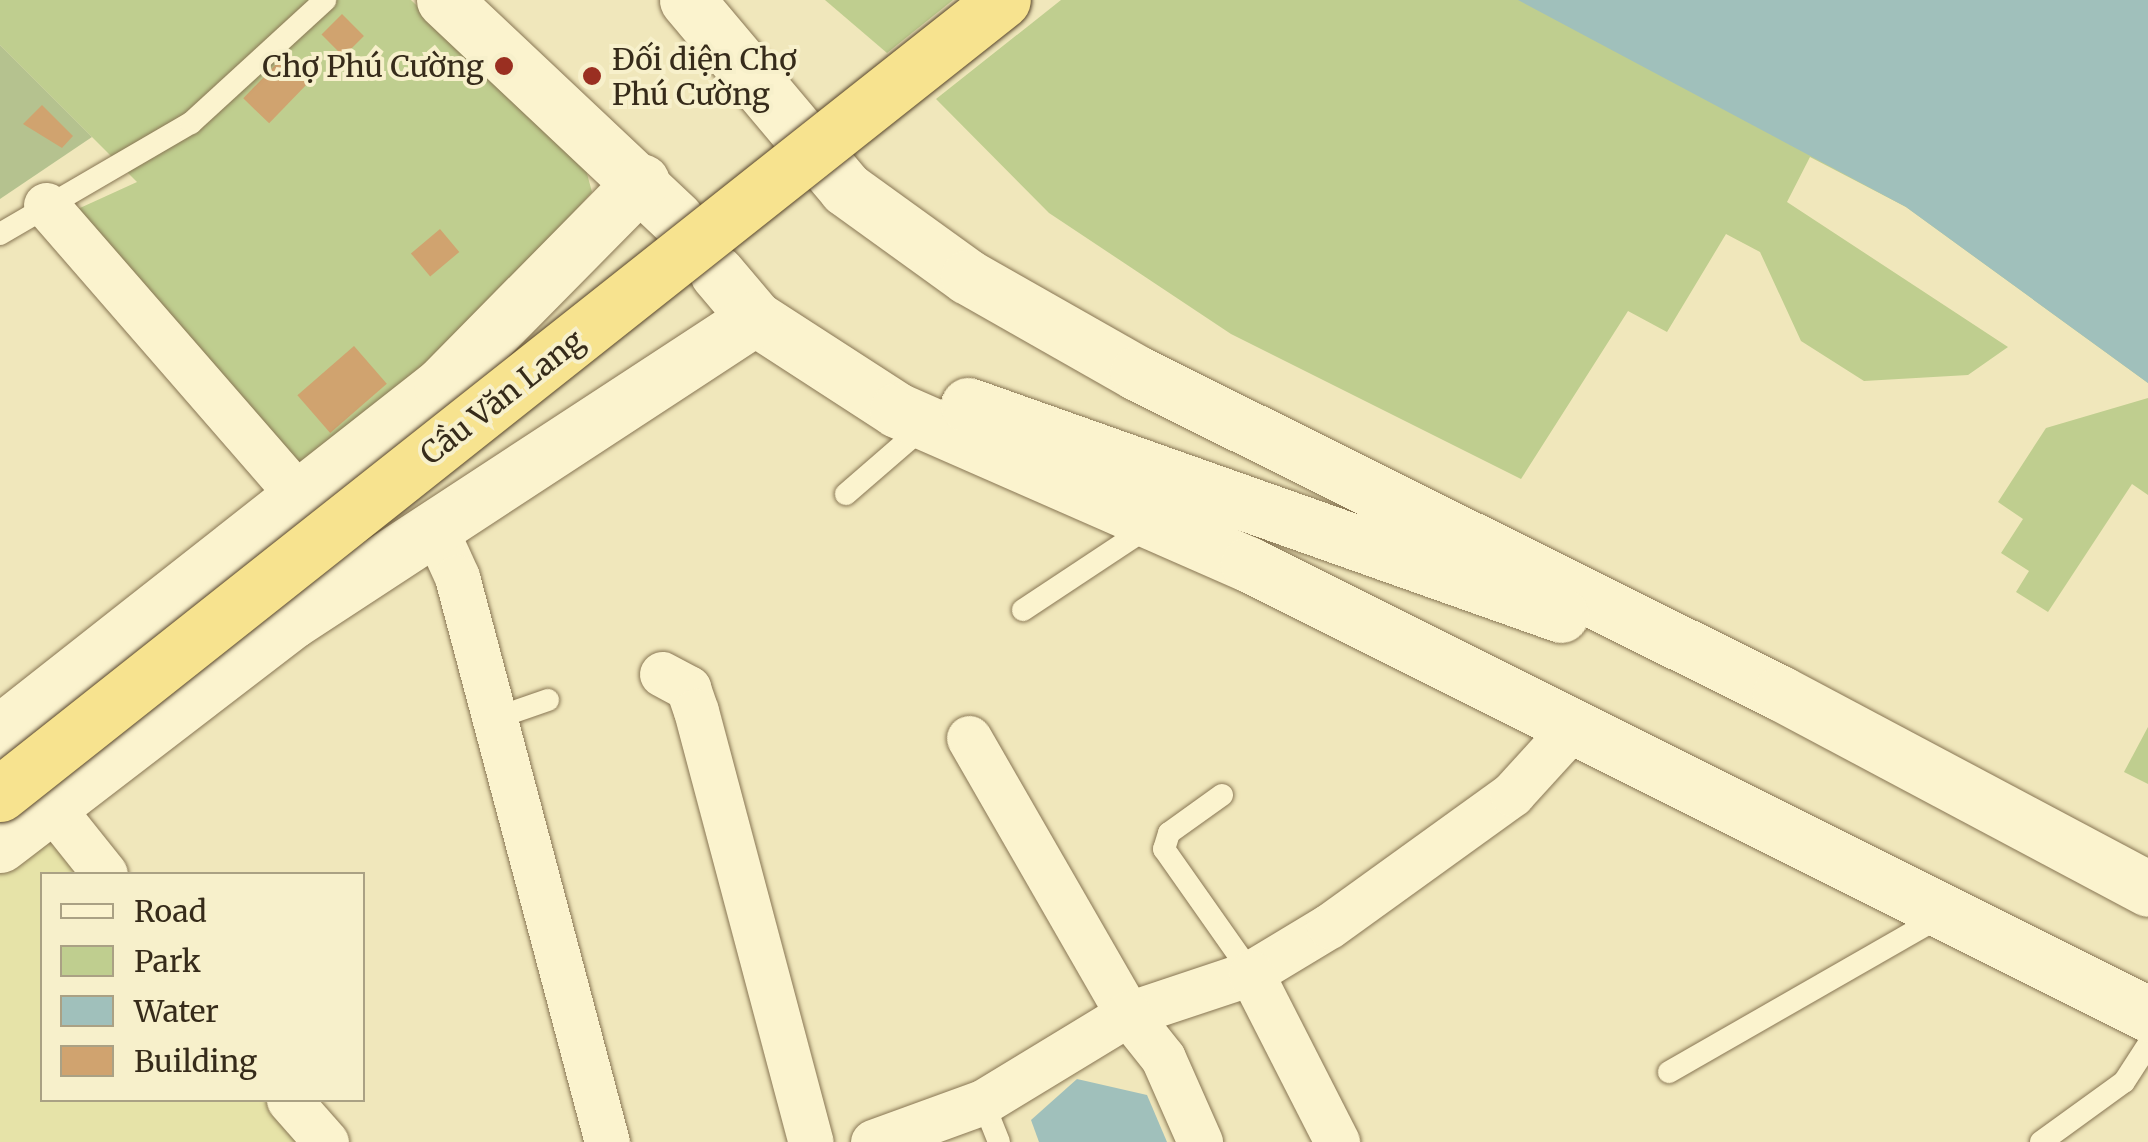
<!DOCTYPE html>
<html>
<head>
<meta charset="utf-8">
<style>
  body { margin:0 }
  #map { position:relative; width:2148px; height:1142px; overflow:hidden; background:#f0e7bb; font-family:Merriweather,serif }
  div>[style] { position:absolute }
  .farmland>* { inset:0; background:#e6e3a8 }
  .green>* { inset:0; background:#bfce8f }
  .cemetery>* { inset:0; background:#b5c28f }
  .water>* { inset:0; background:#a0c0bb }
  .building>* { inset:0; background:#d0a36f; transform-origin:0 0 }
  .roads { filter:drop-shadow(0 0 2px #887654) drop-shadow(0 0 2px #887654) }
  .service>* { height:22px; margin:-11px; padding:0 11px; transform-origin:11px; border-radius:11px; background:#fbf3ce }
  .minor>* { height:45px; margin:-22.5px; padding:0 22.5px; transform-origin:22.5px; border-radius:22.5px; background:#fbf3ce }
  .secondary>* { height:55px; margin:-27.5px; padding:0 27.5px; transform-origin:27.5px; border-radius:27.5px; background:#fbf3ce }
  .bridges { filter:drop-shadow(0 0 2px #554329) drop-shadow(0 0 2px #554329) }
  .primary-bridge>* { height:55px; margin:-27.5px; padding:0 27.5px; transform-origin:27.5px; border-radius:27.5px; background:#f7e38f }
  .dots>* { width:28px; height:28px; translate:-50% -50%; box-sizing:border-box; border:5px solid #f7f0cb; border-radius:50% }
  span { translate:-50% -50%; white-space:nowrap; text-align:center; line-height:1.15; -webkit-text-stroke:8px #f7f0cb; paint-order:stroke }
  .poi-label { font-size:30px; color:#362b1a }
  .left { translate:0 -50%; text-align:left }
  .right { translate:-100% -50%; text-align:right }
  .street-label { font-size:30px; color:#362b1a }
  .legend { position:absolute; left:40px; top:872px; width:325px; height:230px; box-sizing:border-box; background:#f7f0cb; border:2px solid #aaa184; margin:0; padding:12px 18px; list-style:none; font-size:30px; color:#362b1a }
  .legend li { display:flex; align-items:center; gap:20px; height:50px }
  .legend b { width:50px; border:2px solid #aaa184 }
</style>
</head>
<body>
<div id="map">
  <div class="farmland">
    <i style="clip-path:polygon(44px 825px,85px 874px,42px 874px,42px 1100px,269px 1100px,304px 1142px,0 1142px,0 862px)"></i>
  </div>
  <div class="green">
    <i style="clip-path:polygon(0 0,411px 0,586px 170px,592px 192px,417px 388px,299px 474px,69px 213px,137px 182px,0 45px)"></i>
    <i style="clip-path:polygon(825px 0,953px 0,887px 53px)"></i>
    <i style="clip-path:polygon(1061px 0,2148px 0,2148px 383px,1906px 207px,1810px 157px,1787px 202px,2008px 347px,1968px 375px,1864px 381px,1801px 341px,1760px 252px,1726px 234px,1667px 332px,1628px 311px,1521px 479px,1231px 334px,1049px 213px,936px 99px)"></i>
    <i style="clip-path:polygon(2148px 398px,2148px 495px,2132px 484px,2048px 612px,2016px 592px,2029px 571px,2001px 553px,2023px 519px,1998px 502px,2046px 428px)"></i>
    <i style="clip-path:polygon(2148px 727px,2148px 784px,2124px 772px)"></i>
  </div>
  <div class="cemetery">
    <i style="clip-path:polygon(0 45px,92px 137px,0 199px)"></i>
  </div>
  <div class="water">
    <i style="clip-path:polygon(1518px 0,2148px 0,2148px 383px,1906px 207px)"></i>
    <i style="clip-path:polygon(1077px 1079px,1147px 1095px,1167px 1142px,1039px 1142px,1031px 1120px)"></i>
  </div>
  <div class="building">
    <i style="left:342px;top:14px;width:31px;height:29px;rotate:45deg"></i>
    <i style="left:287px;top:53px;width:36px;height:63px;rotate:44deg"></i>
    <i style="clip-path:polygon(42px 105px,73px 136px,62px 148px,23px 124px)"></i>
    <i style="left:440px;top:229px;width:30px;height:38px;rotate:50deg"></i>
    <i style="left:354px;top:346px;width:50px;height:75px;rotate:49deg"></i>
  </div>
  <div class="roads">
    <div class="service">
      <i style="left:0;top:234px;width:221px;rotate:-30.2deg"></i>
      <i style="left:191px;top:123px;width:182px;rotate:-42.5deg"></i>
      <i style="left:846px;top:494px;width:108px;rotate:-40.9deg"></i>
      <i style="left:1023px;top:610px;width:156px;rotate:-33.5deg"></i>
      <i style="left:496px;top:718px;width:55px;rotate:-19.1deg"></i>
      <i style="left:1222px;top:795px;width:65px;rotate:144.4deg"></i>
      <i style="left:1169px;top:833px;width:17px;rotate:107deg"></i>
      <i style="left:1164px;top:849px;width:151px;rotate:54.9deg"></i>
      <i style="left:1669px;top:1072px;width:316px;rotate:-29.8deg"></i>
      <i style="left:983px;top:1102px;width:43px;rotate:68.2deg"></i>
      <i style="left:2041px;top:1142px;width:102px;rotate:-35.9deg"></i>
      <i style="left:2124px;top:1082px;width:44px;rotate:-57deg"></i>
    </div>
    <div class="minor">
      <i style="left:46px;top:205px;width:390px;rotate:49deg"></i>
      <i style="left:433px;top:524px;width:58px;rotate:65.6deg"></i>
      <i style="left:457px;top:577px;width:585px;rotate:75.13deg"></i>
      <i style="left:662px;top:674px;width:30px;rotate:28deg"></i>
      <i style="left:688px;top:688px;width:24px;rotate:71deg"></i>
      <i style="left:696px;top:711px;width:446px;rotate:75.1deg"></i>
      <i style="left:969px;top:738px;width:319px;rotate:60.1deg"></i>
      <i style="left:1128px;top:1014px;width:130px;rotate:-18.4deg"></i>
      <i style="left:1251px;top:973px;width:91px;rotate:-31.1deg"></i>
      <i style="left:1329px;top:926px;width:226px;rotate:-35.8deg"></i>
      <i style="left:1512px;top:794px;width:92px;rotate:-47.6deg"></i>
      <i style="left:50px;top:805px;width:88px;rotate:51.4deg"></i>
      <i style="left:1251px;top:973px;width:190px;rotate:63deg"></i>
      <i style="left:289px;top:1100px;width:56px;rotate:48.6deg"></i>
      <i style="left:873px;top:1142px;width:117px;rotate:-20deg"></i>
      <i style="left:983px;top:1102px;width:170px;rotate:-31.3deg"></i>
      <i style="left:1128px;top:1014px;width:56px;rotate:51.5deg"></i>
      <i style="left:1163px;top:1058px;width:92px;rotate:66.2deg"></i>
    </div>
    <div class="secondary">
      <i style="left:444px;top:0;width:319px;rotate:43.3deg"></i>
      <i style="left:687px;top:0;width:247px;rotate:49.9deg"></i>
      <i style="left:846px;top:189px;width:150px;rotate:35.8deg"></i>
      <i style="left:968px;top:277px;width:194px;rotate:29.6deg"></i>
      <i style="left:1137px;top:373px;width:718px;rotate:26.46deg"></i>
      <i style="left:1780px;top:693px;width:417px;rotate:28deg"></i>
      <i style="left:717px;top:273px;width:59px;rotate:49.8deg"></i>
      <i style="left:755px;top:318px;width:169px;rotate:32.9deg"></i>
      <i style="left:897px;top:410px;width:383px;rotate:23.7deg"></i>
      <i style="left:1248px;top:564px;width:1006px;rotate:26.57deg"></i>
      <i style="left:968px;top:405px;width:629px;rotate:19.5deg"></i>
      <i style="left:0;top:732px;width:561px;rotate:-38.2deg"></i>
      <i style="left:441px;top:385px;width:286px;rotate:-45.4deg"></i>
      <i style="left:0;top:845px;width:368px;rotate:-37.5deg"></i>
      <i style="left:292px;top:621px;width:553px;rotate:-33.2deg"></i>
    </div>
  </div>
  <div class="bridges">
    <div class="primary-bridge">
      <i style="left:0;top:794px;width:1279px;rotate:-38.37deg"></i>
    </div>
  </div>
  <div class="dots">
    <i style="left:504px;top:66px;background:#9a2f21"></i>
    <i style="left:592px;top:76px;background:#9a2f21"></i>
  </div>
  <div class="poi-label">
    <span class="left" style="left:612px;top:76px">Đối diện Chợ<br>Phú Cường</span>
    <span class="right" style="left:484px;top:66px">Chợ Phú Cường</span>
  </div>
  <div class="street-label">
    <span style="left:502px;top:397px;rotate:-38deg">Cầu Văn Lang</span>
  </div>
  <ul class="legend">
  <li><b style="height:12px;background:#fbf3ce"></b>Road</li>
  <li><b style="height:28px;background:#bfce8f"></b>Park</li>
  <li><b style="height:28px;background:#a0c0bb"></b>Water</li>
  <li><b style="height:28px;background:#d0a36f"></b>Building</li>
  </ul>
</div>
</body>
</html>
